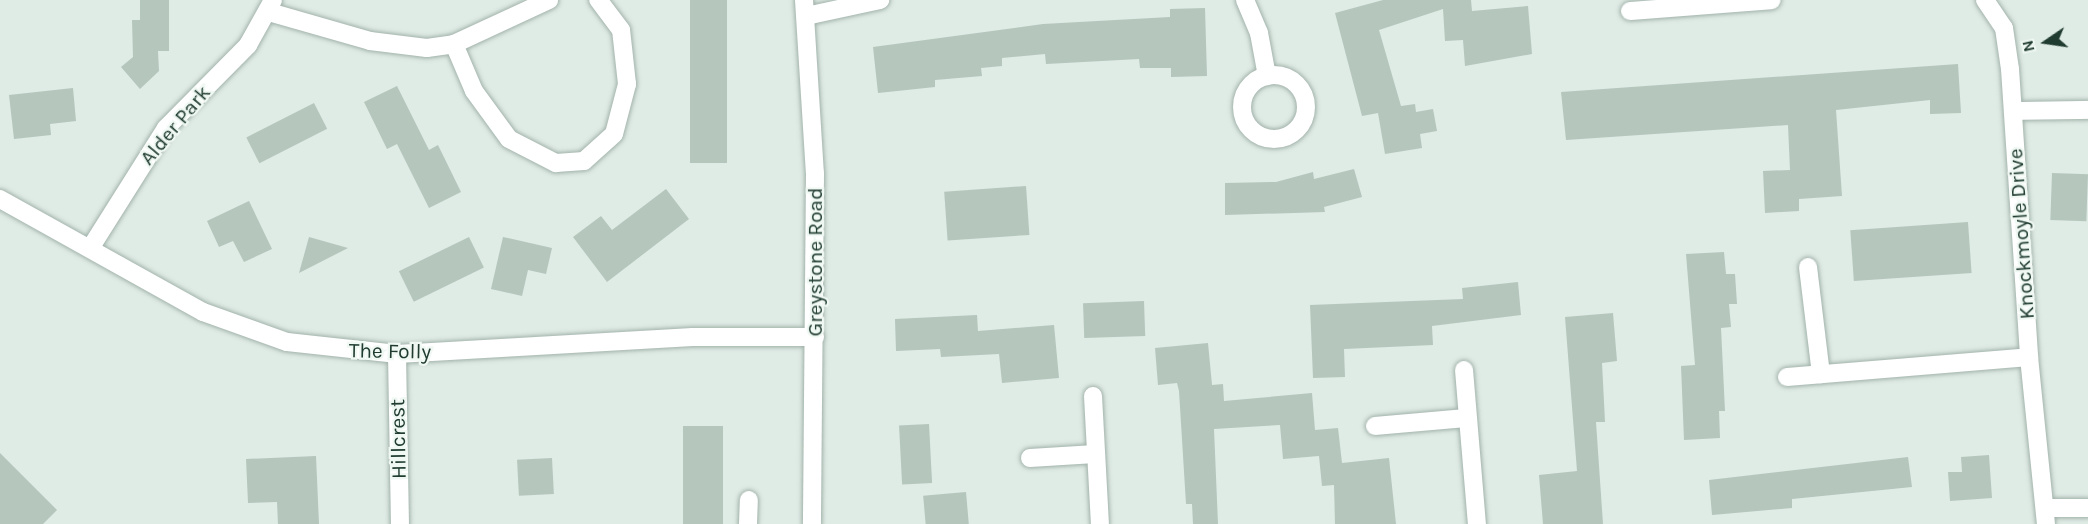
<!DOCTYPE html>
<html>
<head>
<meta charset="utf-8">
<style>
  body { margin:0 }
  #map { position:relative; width:2088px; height:524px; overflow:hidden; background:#dfebe5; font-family:Karla,sans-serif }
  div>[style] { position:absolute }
  .building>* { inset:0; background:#b5c6bd; transform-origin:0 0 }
  .roads { filter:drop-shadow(0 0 2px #a2b3ab) drop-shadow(0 0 2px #a2b3ab) }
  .street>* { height:18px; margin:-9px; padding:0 9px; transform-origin:9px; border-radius:9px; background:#fff }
  .street>.ring { margin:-9px; padding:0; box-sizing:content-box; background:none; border:18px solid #fff; border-radius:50% }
  .secondary>* { height:18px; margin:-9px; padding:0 9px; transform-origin:9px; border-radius:9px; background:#fff }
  span { translate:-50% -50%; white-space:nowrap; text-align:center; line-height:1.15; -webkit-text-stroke:4.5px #f0f8f3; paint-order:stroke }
  .street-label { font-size:21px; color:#203c31 }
  .north { position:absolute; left:2016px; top:12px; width:60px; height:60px; -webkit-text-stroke:4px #f0f8f3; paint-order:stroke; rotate:257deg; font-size:16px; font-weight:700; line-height:24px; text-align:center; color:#203c31 }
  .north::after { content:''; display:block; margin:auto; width:21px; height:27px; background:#203c31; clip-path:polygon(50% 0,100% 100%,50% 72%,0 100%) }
</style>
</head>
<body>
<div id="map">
  <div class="building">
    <i style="clip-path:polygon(140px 0,169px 0,169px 51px,158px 51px,159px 71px,140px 89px,121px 67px,133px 57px,132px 20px,140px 20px)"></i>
    <i style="left:690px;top:0;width:37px;height:163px"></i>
    <i style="clip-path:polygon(1383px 0,1471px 0,1472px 11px,1528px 6px,1532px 54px,1465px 66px,1463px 40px,1445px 41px,1443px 9px,1379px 30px,1401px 106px,1415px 104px,1416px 112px,1433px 109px,1437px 131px,1420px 134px,1422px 148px,1385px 154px,1378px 113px,1362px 116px,1335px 13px)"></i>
    <i style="clip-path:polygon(1205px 8px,1207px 76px,1171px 77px,1171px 68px,1140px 68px,1139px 59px,1046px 64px,1045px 54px,1002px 58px,1002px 66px,981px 68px,982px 76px,935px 80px,935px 87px,878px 93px,873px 47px,1043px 24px,1170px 17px,1170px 9px)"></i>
    <i style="clip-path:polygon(1958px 64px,1961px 113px,1930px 114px,1930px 100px,1836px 110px,1842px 196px,1799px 199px,1799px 211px,1765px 213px,1763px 171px,1790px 170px,1788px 125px,1566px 140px,1561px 92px)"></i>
    <i style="clip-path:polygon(397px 86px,429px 150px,438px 145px,461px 192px,429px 208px,397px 144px,387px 149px,364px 102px)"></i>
    <i style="clip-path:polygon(73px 88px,76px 121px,50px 124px,51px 135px,14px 139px,9px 95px)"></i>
    <i style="left:314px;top:103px;width:29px;height:76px;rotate:63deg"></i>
    <i style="clip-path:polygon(1354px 169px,1362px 197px,1324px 207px,1325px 212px,1225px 215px,1225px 183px,1276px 182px,1313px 172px,1314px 179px)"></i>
    <i style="left:2052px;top:173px;width:36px;height:47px;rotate:2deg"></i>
    <i style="left:1026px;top:186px;width:49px;height:82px;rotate:86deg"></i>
    <i style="clip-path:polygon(666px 189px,689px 219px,607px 282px,573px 237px,601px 216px,612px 230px)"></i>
    <i style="clip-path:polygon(249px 201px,272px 249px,244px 262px,233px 241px,219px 247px,207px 221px)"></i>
    <i style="left:1968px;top:222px;width:51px;height:118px;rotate:86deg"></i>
    <i style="clip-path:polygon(309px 237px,348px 248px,299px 273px)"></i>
    <i style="left:469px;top:237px;width:34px;height:78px;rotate:64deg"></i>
    <i style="clip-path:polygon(503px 237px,552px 248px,546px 274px,528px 270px,522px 296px,491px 289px)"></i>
    <i style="clip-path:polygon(1724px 252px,1726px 274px,1735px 274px,1737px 304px,1729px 304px,1731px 327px,1721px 328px,1725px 411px,1719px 411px,1720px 438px,1684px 440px,1681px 366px,1695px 365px,1686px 254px)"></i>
    <i style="clip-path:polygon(1518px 282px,1521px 315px,1432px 326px,1433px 345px,1344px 349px,1345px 377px,1313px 378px,1310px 305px,1463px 299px,1462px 288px)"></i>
    <i style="left:1144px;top:301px;width:35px;height:61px;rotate:88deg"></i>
    <i style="clip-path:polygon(1613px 313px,1617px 361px,1602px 363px,1605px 422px,1596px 422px,1603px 524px,1543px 524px,1539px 475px,1577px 471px,1565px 317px)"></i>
    <i style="clip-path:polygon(977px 315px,978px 331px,1054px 325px,1059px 378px,1002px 383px,999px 354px,941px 357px,940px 349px,896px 351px,895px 319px)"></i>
    <i style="clip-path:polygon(1208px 343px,1212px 385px,1223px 384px,1224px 401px,1312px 393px,1315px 430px,1338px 428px,1342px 463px,1389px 458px,1396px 524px,1335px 524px,1334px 485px,1322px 486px,1319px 456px,1283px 459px,1280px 425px,1214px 429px,1218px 524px,1193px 524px,1192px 504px,1186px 504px,1179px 391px,1177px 383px,1158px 385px,1155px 348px)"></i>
    <i style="left:929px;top:424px;width:59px;height:30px;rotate:87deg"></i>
    <i style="left:683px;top:426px;width:40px;height:98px"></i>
    <i style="clip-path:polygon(0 453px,57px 510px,43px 524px,0 524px)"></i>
    <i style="clip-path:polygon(1989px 455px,1992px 498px,1950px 501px,1948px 472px,1962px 472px,1961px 457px)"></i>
    <i style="clip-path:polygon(316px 456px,319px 524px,278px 524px,277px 502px,248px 503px,246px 459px)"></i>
    <i style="clip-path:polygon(1908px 457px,1912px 487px,1792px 499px,1792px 508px,1712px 515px,1709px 480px)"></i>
    <i style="left:552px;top:458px;width:36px;height:35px;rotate:87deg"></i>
    <i style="left:966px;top:492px;width:32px;height:43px;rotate:85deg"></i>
  </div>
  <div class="roads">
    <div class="street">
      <i style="left:1245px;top:0;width:36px;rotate:67deg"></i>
      <i style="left:1259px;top:33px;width:44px;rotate:79.5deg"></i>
      <i style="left:1985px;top:0;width:34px;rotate:56deg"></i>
      <i style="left:2004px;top:28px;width:41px;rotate:81.7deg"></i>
      <i style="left:2010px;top:69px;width:289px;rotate:86.2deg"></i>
      <i style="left:2029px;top:357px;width:168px;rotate:84.2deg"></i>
      <i style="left:1630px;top:11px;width:142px;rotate:-4.4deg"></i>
      <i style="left:269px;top:12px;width:105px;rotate:16deg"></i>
      <i style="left:370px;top:41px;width:57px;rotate:7deg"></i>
      <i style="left:427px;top:48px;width:27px;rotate:-8deg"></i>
      <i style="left:454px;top:44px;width:105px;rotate:-24.9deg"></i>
      <i style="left:806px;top:16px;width:76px;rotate:-12.2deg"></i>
      <i style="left:454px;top:44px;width:51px;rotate:66.9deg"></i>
      <i style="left:474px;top:91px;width:59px;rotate:53.9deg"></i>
      <i style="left:509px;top:139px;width:53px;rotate:27.1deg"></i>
      <i style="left:556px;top:163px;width:28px;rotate:-4deg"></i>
      <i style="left:584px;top:161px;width:40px;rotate:-42deg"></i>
      <i style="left:614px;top:134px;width:52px;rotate:-75.4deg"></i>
      <i style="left:627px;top:84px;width:54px;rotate:-96.3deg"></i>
      <i style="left:621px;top:30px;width:38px;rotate:-127deg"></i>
      <i class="ring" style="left:1242px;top:75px;width:46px;height:46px"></i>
      <i style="left:2013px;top:111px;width:75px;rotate:-0.8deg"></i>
      <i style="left:0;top:199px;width:232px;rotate:29.1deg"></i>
      <i style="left:203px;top:312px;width:89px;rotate:19.7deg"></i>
      <i style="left:287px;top:342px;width:111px;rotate:6.2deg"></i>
      <i style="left:397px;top:354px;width:296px;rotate:-3.3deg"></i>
      <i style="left:693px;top:337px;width:122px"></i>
      <i style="left:91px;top:247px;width:141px;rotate:-57.8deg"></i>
      <i style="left:166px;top:128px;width:117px;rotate:-45.3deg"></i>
      <i style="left:248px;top:45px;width:51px;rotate:-60.9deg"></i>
      <i style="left:1808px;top:267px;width:108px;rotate:83.1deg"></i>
      <i style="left:397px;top:354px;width:170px;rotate:89deg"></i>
      <i style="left:1464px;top:370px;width:155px;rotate:85.2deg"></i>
      <i style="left:1787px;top:377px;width:243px;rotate:-4.7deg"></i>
      <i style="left:1093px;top:396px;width:128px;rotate:86.9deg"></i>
      <i style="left:1375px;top:426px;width:91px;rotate:-5deg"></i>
      <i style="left:1030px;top:458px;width:65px;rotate:-3.5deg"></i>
      <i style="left:2046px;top:508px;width:42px"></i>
      <i style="left:748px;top:524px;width:24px;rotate:-88deg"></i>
    </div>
    <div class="secondary">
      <i style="left:804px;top:0;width:173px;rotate:86.4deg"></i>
      <i style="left:815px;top:173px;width:351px;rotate:90.5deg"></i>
    </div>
  </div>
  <div class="street-label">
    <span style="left:175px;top:125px;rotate:-50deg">Alder Park</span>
    <span style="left:2021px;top:234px;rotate:-94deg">Knockmoyle Drive</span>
    <span style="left:815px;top:262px;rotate:-90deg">Greystone Road</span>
    <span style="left:390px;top:351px;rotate:1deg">The Folly</span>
    <span style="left:398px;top:439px;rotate:-91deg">Hillcrest</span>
  </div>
  <div class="north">N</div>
</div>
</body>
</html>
